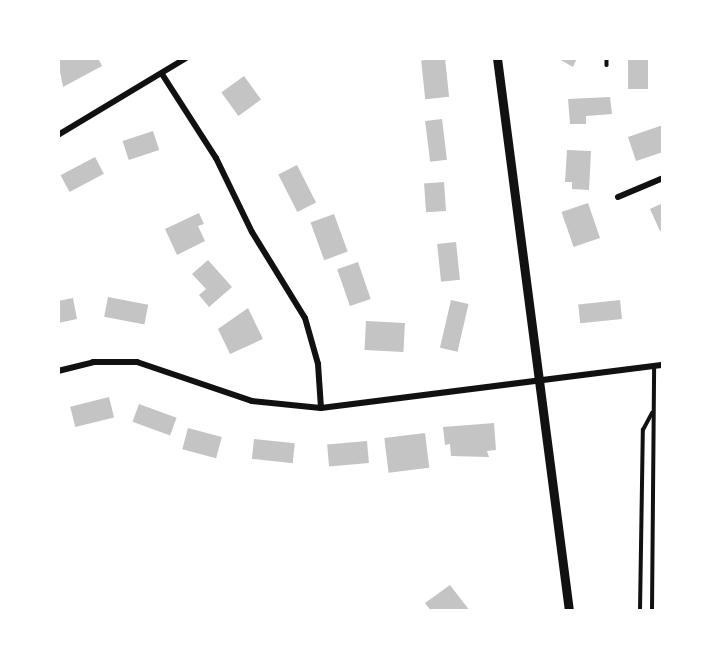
<!DOCTYPE html>
<html>
<head>
<meta charset="utf-8">
<style>
  body { margin:0 }
  #map { position:relative; width:721px; height:669px; overflow:hidden; background:#fff; font-family:Bitter,serif }
  div>[style] { position:absolute }
  .building>* { inset:0; background:#c4c4c4; transform-origin:0 0 }
  .service>* { height:3.5px; margin:-1.75px; padding:0 1.75px; transform-origin:1.75px; border-radius:1.75px; background:#111 }
  .minor>* { height:6px; margin:-3px; padding:0 3px; transform-origin:3px; border-radius:3px; background:#111 }
  .secondary>* { height:9px; margin:-4.5px; padding:0 4.5px; transform-origin:4.5px; border-radius:4.5px; background:#111 }
  span { translate:-50% -50%; white-space:nowrap; text-align:center; line-height:1.15; -webkit-text-stroke:7px #fff; paint-order:stroke }
  .frame { position:absolute; inset:0; border:60px solid #fff; pointer-events:none }
</style>
</head>
<body>
<div id="map">
  <div class="building">
    <i style="clip-path:polygon(64px 58px,98px 58px,102px 66px,63px 87px,58px 61px)"></i>
    <i style="left:445px;top:58px;width:39px;height:24px;rotate:84deg"></i>
    <i style="clip-path:polygon(557px 58px,577px 58px,573px 67px)"></i>
    <i style="left:628px;top:58px;width:20px;height:31px"></i>
    <i style="left:244px;top:76px;width:29px;height:28px;rotate:54deg"></i>
    <i style="clip-path:polygon(610px 97px,612px 114px,586px 116px,586px 124px,570px 124px,568px 99px)"></i>
    <i style="left:442px;top:119px;width:41px;height:17px;rotate:83deg"></i>
    <i style="clip-path:polygon(663px 125px,663px 152px,636px 161px,628px 137px)"></i>
    <i style="left:153px;top:131px;width:20px;height:32px;rotate:72deg"></i>
    <i style="clip-path:polygon(567px 150px,591px 151px,589px 190px,572px 189px,572px 182px,565px 182px)"></i>
    <i style="left:95px;top:157px;width:19px;height:39px;rotate:62deg"></i>
    <i style="left:297px;top:165px;width:42px;height:21px;rotate:63deg"></i>
    <i style="left:444px;top:182px;width:29px;height:20px;rotate:86deg"></i>
    <i style="left:588px;top:203px;width:37px;height:28px;rotate:71deg"></i>
    <i style="clip-path:polygon(663px 203px,663px 229px,660px 231px,650px 209px)"></i>
    <i style="clip-path:polygon(199px 213px,204px 224px,198px 226px,205px 241px,177px 255px,165px 229px)"></i>
    <i style="left:334px;top:214px;width:40px;height:25px;rotate:70deg"></i>
    <i style="left:456px;top:242px;width:38px;height:19px;rotate:84deg"></i>
    <i style="clip-path:polygon(208px 260px,232px 287px,209px 307px,199px 295px,206px 289px,192px 274px)"></i>
    <i style="left:358px;top:262px;width:39px;height:22px;rotate:71deg"></i>
    <i style="left:108px;top:297px;width:41px;height:20px;rotate:11deg"></i>
    <i style="clip-path:polygon(73px 298px,77px 319px,58px 323px,58px 301px)"></i>
    <i style="left:451px;top:300px;width:18px;height:49px;rotate:13deg"></i>
    <i style="left:620px;top:300px;width:19px;height:42px;rotate:84deg"></i>
    <i style="clip-path:polygon(248px 308px,263px 339px,230px 354px,218px 329px)"></i>
    <i style="left:366px;top:321px;width:39px;height:29px;rotate:3deg"></i>
    <i style="left:109px;top:397px;width:21px;height:40px;rotate:76deg"></i>
    <i style="left:139px;top:404px;width:40px;height:19px;rotate:20deg"></i>
    <i style="clip-path:polygon(494px 423px,496px 450px,487px 451px,489px 457px,451px 456px,450px 444px,445px 445px,443px 427px)"></i>
    <i style="left:188px;top:428px;width:35px;height:22px;rotate:15deg"></i>
    <i style="left:425px;top:433px;width:35px;height:41px;rotate:83deg"></i>
    <i style="left:254px;top:439px;width:41px;height:20px;rotate:6deg"></i>
    <i style="left:367px;top:441px;width:22px;height:40px;rotate:85deg"></i>
    <i style="clip-path:polygon(450px 585px,470px 611px,431px 611px,425px 603px)"></i>
  </div>
  <div class="service">
    <i style="left:607px;top:58px;width:7px;rotate:90deg"></i>
    <i style="left:640px;top:611px;width:181px;rotate:-89.1deg"></i>
    <i style="left:643px;top:430px;width:19px;rotate:-62deg"></i>
    <i style="left:652px;top:611px;width:244px;rotate:-89.5deg"></i>
  </div>
  <div class="minor">
    <i style="left:162px;top:74px;width:100px;rotate:57.3deg"></i>
    <i style="left:216px;top:158px;width:82px;rotate:64.1deg"></i>
    <i style="left:252px;top:232px;width:101px;rotate:58.4deg"></i>
    <i style="left:305px;top:318px;width:48px;rotate:74.2deg"></i>
    <i style="left:318px;top:364px;width:44px;rotate:86.1deg"></i>
    <i style="left:58px;top:135px;width:149px;rotate:-31deg"></i>
    <i style="left:618px;top:197px;width:49px;rotate:-22.9deg"></i>
    <i style="left:58px;top:371px;width:36px;rotate:-14deg"></i>
    <i style="left:93px;top:362px;width:44px"></i>
    <i style="left:137px;top:362px;width:121px;rotate:18.7deg"></i>
    <i style="left:252px;top:401px;width:69px;rotate:5.8deg"></i>
    <i style="left:321px;top:408px;width:345px;rotate:-7.2deg"></i>
  </div>
  <div class="secondary">
    <i style="left:497px;top:58px;width:558px;rotate:82.58deg"></i>
  </div>
  <div class="frame"></div>
</div>
</body>
</html>
